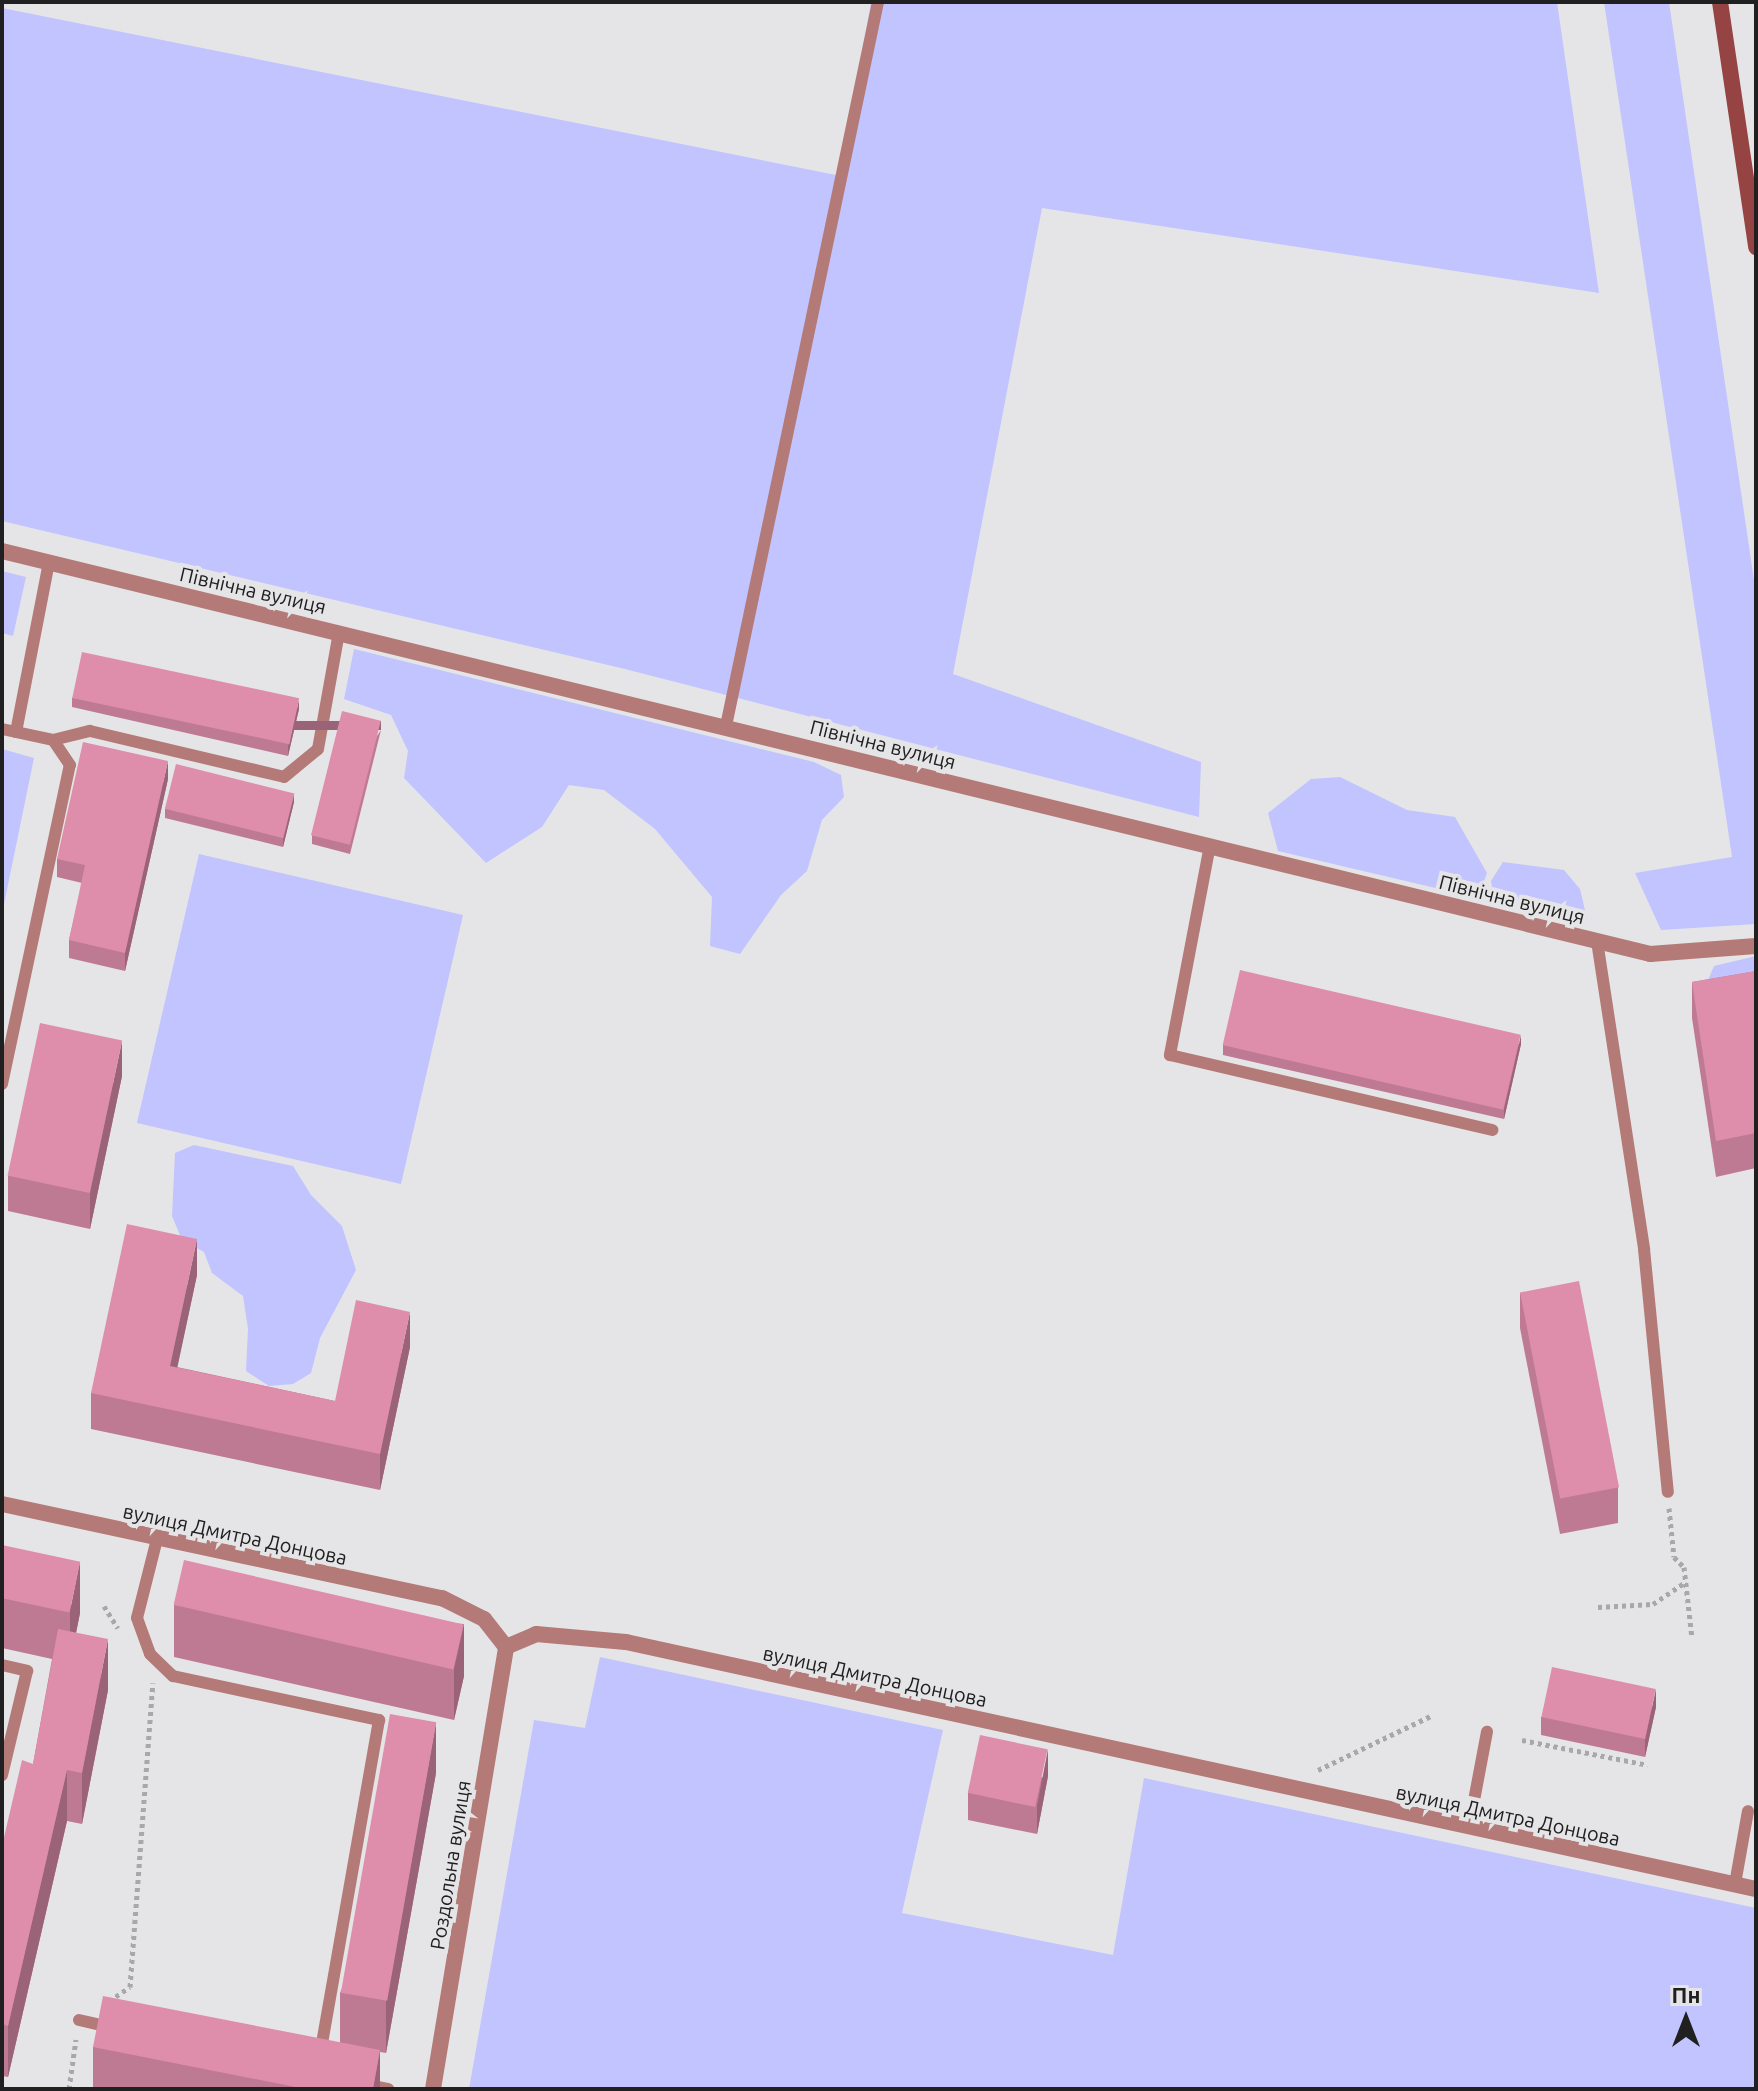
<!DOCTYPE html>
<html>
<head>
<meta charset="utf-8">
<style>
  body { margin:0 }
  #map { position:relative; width:1758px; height:2091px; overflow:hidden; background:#e5e5e7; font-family:Ubuntu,sans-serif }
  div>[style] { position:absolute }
  .green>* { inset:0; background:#c1c4fe; transform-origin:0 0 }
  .path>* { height:5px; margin-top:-2.5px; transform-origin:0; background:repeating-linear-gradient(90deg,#a8a8aa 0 4px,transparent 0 8px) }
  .service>* { height:12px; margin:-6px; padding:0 6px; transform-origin:6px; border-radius:6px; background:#b47a77 }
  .minor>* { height:16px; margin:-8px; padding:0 8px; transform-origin:8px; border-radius:8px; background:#b47a77 }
  .secondary>* { height:16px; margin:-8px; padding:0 8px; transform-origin:8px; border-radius:8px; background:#954343 }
  .wall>* { inset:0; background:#bf7a93 }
  .shaded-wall>* { inset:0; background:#9b6378; transform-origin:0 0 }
  .building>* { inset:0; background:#de8eab; transform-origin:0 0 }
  span { translate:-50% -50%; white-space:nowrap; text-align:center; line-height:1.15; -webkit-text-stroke:8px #e5e5e7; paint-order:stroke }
  .street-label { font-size:20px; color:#202021 }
  .frame { position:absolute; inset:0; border:4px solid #202021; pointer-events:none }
  .north { position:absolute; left:1646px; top:1979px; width:80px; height:80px; -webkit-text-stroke:6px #e5e5e7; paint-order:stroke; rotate:0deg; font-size:22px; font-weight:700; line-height:32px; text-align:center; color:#202021 }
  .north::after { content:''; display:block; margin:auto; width:28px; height:36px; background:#202021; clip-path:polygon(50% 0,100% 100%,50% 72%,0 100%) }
</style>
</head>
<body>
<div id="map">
  <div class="green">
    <i style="clip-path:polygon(871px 2px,1557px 2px,1599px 293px,1042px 208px,953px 674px,1201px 762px,1199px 817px,625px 669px,2px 521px,2px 8px,841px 176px)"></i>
    <i style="clip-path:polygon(1604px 2px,1669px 2px,1756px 594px,1756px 924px,1661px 930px,1635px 873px,1732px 857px)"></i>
    <i style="clip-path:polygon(2px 571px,26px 577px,13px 636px,2px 633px)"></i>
    <i style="clip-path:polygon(354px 649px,814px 762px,841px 775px,844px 797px,822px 820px,807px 871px,781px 895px,740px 954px,710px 946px,712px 897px,655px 829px,604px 790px,569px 785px,542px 827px,486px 863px,404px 778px,408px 751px,391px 715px,344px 699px)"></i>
    <i style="clip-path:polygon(2px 749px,34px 758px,2px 914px)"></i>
    <i style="clip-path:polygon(1340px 777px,1407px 810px,1455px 817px,1487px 873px,1478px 898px,1278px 851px,1268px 813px,1311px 779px)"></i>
    <i style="left:199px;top:854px;width:271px;height:276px;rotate:13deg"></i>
    <i style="clip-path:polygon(1503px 862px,1564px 870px,1580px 889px,1587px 919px,1576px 922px,1494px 900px,1491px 881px)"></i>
    <i style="clip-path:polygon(1756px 956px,1756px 996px,1706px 985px,1714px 966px)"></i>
    <i style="clip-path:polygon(194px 1145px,293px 1166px,311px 1195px,342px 1226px,356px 1270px,320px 1338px,311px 1373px,293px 1384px,269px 1386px,246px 1371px,248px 1329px,243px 1296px,212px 1273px,204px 1252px,182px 1240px,172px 1216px,175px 1153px)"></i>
    <i style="clip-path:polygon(600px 1657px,943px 1730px,902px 1913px,1113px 1955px,1144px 1778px,1756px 1908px,1756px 2089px,469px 2089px,534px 1720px,585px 1728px)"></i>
  </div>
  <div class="path">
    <i style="left:1669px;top:1508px;width:49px;rotate:84.2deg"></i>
    <i style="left:1674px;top:1557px;width:14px;rotate:45deg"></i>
    <i style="left:1684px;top:1567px;width:71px;rotate:83.6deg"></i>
    <i style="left:104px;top:1606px;width:26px;rotate:58deg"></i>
    <i style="left:1598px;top:1607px;width:55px;rotate:-3.1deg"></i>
    <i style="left:1653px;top:1604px;width:40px;rotate:-34deg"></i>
    <i style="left:1522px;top:1740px;width:128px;rotate:11.2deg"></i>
    <i style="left:1318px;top:1770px;width:127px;rotate:-25.6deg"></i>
    <i style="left:109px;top:2001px;width:25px;rotate:-34deg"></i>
    <i style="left:130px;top:1987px;width:305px;rotate:-85.7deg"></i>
    <i style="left:69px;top:2089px;width:50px;rotate:-82deg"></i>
  </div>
  <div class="service">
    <i style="left:726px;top:726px;width:740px;rotate:-78.14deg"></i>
    <i style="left:2px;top:729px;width:52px;rotate:12.2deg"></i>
    <i style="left:53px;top:740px;width:38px;rotate:-14deg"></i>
    <i style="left:90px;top:731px;width:199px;rotate:13.3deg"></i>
    <i style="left:284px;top:777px;width:44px;rotate:-39.5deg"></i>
    <i style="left:318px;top:749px;width:119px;rotate:-79.8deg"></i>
    <i style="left:16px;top:732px;width:173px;rotate:-79deg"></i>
    <i style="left:1210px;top:845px;width:214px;rotate:100.8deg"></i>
    <i style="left:1170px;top:1055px;width:331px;rotate:13.1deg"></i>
    <i style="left:1597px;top:941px;width:312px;rotate:81.3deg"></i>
    <i style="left:1644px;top:1249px;width:244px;rotate:84.4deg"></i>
    <i style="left:2px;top:1084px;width:326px;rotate:-78deg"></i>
    <i style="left:70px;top:765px;width:30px;rotate:-124deg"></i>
    <i style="left:157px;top:1539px;width:81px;rotate:104.2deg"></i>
    <i style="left:137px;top:1618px;width:38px;rotate:70deg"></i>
    <i style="left:150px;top:1654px;width:32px;rotate:44deg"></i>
    <i style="left:173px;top:1676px;width:211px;rotate:12.1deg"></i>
    <i style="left:379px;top:1720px;width:339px;rotate:100deg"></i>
    <i style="left:2px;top:1665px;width:26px;rotate:13deg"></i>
    <i style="left:27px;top:1671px;width:107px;rotate:103.5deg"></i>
    <i style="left:1469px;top:1827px;width:97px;rotate:-79.3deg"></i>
    <i style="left:1735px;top:1884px;width:74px;rotate:-79.9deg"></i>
    <i style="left:79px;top:2020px;width:32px;rotate:13deg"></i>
    <i style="left:364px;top:2084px;width:25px;rotate:12deg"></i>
  </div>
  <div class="minor">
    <i style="left:2px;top:551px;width:1697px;rotate:13.74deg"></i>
    <i style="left:1650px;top:954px;width:106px;rotate:-4.3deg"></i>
    <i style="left:2px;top:1504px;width:450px;rotate:12.1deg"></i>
    <i style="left:442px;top:1598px;width:47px;rotate:26.6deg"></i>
    <i style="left:484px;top:1619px;width:36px;rotate:52deg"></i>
    <i style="left:506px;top:1647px;width:33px;rotate:-23deg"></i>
    <i style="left:536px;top:1634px;width:90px;rotate:5.1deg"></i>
    <i style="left:626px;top:1642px;width:1157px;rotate:12.33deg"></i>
    <i style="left:433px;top:2089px;width:448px;rotate:-80.6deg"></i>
  </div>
  <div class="secondary">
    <i style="left:1720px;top:2px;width:248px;rotate:81.6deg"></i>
  </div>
  <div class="wall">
    <i style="clip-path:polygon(72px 698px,299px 709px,288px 756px,72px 707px)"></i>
    <i style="clip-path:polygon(381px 730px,350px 854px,312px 844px,312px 835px)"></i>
    <i style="clip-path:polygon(168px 779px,125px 971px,69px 958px,69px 940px,82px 883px,57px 877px,57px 859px)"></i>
    <i style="clip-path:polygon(294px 802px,283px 847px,165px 818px,165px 809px)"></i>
    <i style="clip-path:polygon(1756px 971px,1756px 1168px,1716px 1177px,1692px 1018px,1692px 982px)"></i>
    <i style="clip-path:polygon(1521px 1044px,1504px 1119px,1223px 1055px,1223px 1045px)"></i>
    <i style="clip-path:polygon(122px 1076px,90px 1229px,8px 1211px,8px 1176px)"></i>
    <i style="clip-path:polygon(197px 1275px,177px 1367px,335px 1401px,410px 1347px,380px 1490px,91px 1429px,91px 1393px)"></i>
    <i style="clip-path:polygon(1520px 1292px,1618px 1487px,1618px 1523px,1560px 1534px,1520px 1328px)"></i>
    <i style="clip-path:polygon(2px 1545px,80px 1613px,76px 1633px,108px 1690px,82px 1824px,67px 1821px,8px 2077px,2px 2076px,2px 1846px,33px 1764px,52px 1659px,2px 1648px)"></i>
    <i style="clip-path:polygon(174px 1605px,464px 1624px,464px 1676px,454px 1720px,174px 1657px)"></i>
    <i style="clip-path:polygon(1656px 1707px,1645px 1757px,1541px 1735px,1541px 1717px)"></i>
    <i style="clip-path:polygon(436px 1773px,386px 2053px,380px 2052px,380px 2089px,93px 2089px,93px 2047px,340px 2042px,340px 1993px)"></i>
    <i style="clip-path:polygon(1048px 1776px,1037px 1834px,968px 1820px,968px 1793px)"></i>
  </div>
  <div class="shaded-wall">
    <i style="clip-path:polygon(299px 700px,299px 709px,288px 756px,288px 747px)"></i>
    <i style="left:381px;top:721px;width:9px;height:128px;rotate:90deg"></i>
    <i style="clip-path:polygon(168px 761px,168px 779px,125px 971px,125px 953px)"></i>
    <i style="clip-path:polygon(294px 793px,294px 802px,283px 847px,283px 837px)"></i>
    <i style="clip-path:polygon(1521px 1035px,1521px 1044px,1504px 1119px,1504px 1109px)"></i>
    <i style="clip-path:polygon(122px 1041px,122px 1076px,90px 1229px,90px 1193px)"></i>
    <i style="clip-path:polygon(197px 1239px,197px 1275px,170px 1402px,170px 1366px)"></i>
    <i style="clip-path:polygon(410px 1312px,410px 1347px,380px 1490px,380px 1454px)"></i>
    <i style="clip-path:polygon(80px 1561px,80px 1613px,70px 1663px,70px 1611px)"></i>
    <i style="clip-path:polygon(464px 1624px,464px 1676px,454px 1720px,454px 1669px)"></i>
    <i style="clip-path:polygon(108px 1639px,108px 1690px,82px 1824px,82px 1773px)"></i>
    <i style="clip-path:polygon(1656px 1689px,1656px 1707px,1645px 1757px,1645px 1739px)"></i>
    <i style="clip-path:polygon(436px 1722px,436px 1773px,386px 2053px,386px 2001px)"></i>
    <i style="clip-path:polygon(1048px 1749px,1048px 1776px,1037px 1834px,1037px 1806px)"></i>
    <i style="clip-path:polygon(67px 1770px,67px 1821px,8px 2077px,8px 2026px)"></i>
    <i style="clip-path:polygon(380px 2050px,380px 2089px,373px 2089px)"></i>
  </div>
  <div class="building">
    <i style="left:82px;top:652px;width:222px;height:47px;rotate:12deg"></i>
    <i style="left:342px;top:711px;width:40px;height:128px;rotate:14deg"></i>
    <i style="clip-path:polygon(83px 742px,168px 761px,125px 953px,69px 940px,85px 865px,57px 859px)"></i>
    <i style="left:176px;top:764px;width:122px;height:46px;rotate:14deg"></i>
    <i style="left:1240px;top:970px;width:288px;height:77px;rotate:13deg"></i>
    <i style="clip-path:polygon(1756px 971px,1756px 1133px,1716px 1141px,1692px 982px)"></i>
    <i style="left:40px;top:1023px;width:84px;height:156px;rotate:12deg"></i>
    <i style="clip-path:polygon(127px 1224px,197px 1239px,170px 1366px,335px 1401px,356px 1300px,410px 1312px,380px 1454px,91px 1393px)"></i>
    <i style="left:1579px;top:1281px;width:210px;height:60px;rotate:79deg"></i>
    <i style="left:2px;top:1545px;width:80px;height:52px;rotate:12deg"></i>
    <i style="left:184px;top:1560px;width:287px;height:46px;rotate:13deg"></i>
    <i style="clip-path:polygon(58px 1629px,108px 1639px,82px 1773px,67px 1770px,8px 2026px,2px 2024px,2px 1846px,22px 1760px,33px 1764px)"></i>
    <i style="left:1552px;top:1667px;width:106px;height:51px;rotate:12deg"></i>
    <i style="left:390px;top:1714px;width:47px;height:283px;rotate:10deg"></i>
    <i style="left:980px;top:1735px;width:69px;height:59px;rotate:12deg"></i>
    <i style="clip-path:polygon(103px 1996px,380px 2050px,373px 2089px,306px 2089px,93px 2047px)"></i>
  </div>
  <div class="street-label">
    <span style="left:253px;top:590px;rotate:13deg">Північна вулиця</span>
    <span style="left:883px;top:744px;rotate:14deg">Північна вулиця</span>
    <span style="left:1512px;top:899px;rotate:14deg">Північна вулиця</span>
    <span style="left:235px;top:1534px;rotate:12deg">вулиця Дмитра Донцова</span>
    <span style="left:875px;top:1676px;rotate:12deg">вулиця Дмитра Донцова</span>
    <span style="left:1508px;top:1815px;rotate:12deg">вулиця Дмитра Донцова</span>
    <span style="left:450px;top:1865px;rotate:-81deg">Роздольна вулиця</span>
  </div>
  <div class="frame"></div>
  <div class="north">Пн</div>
</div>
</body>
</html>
